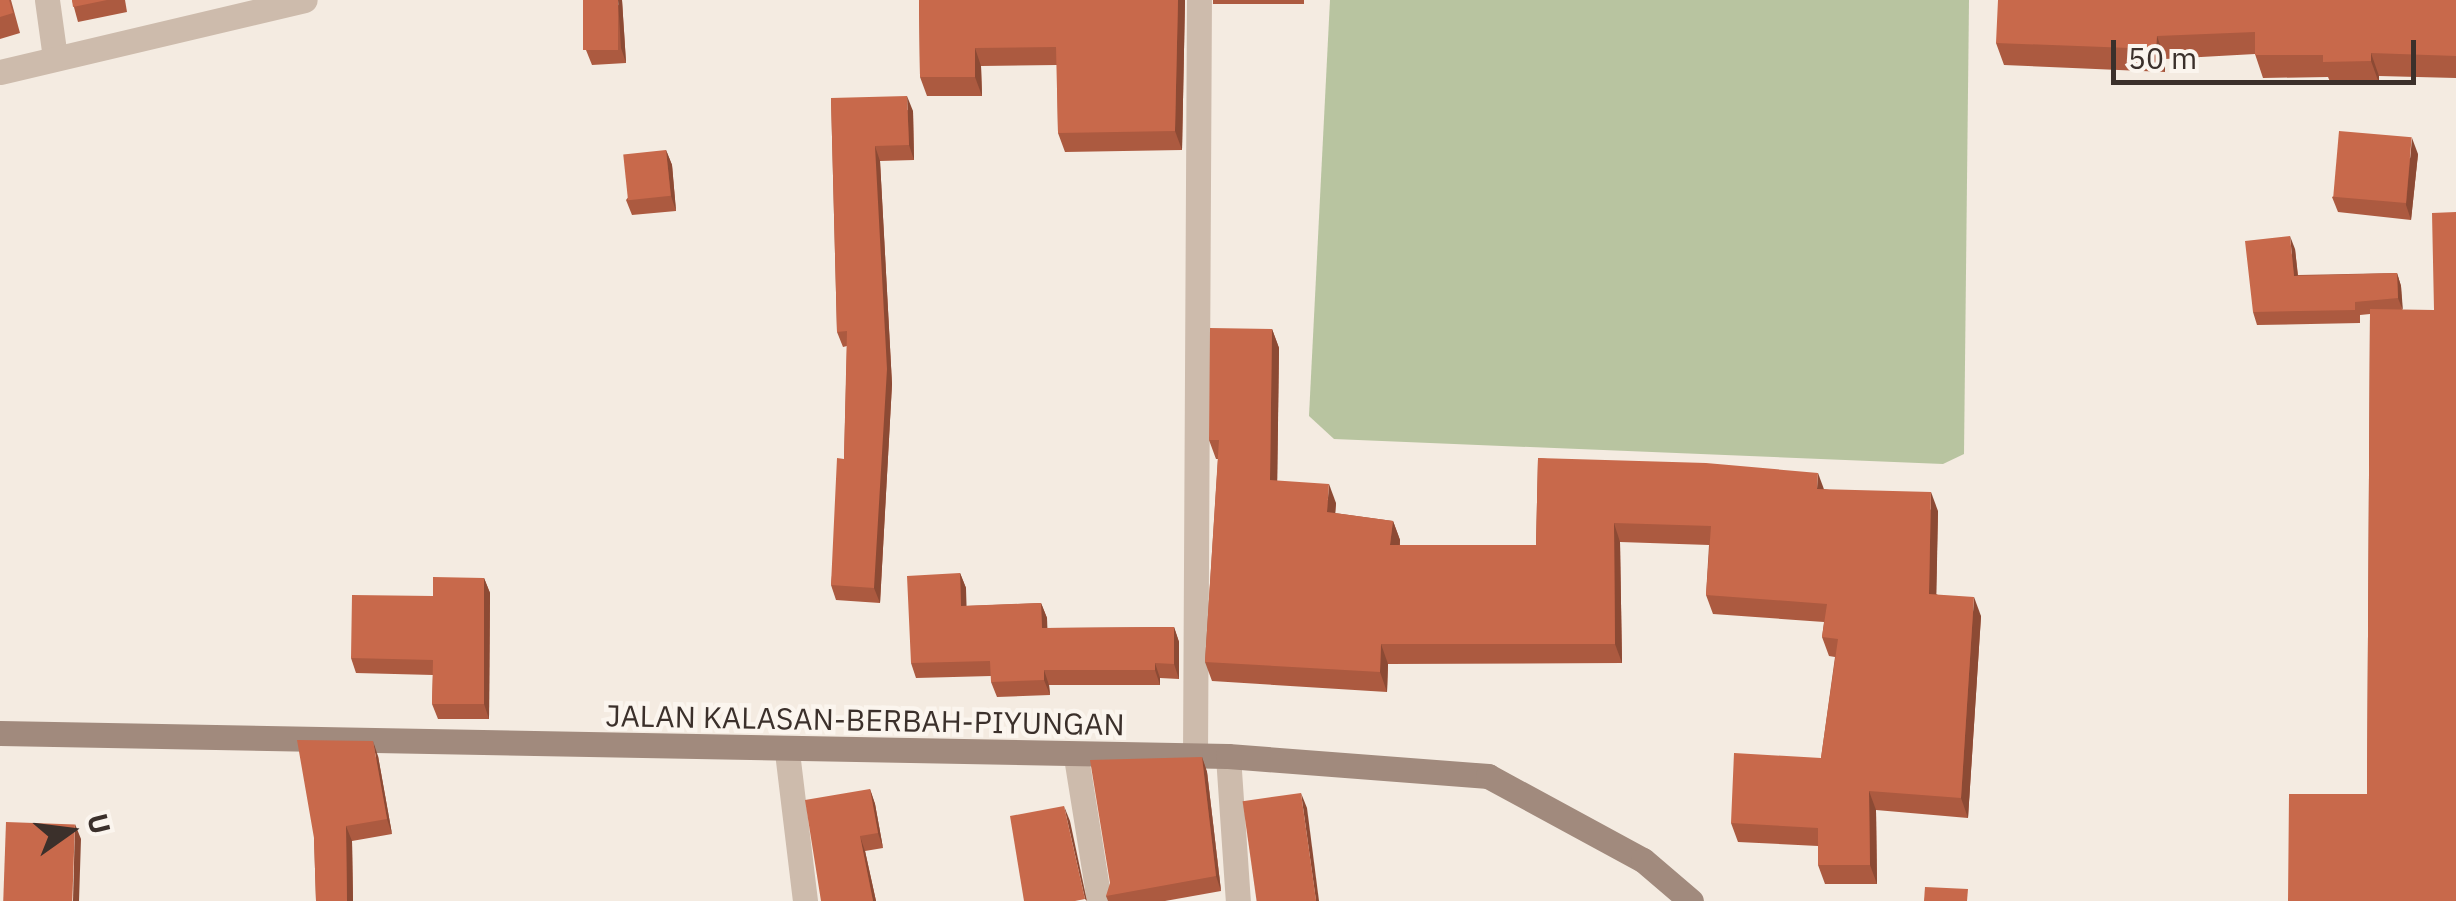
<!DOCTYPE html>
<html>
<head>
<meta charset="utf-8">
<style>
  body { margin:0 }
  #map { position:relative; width:2456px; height:901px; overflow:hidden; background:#f4ebe1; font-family:"IBM Plex Sans",sans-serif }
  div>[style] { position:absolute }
  .green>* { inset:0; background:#b8c4a0 }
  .street>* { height:25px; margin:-12.5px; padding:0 12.5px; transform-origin:12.5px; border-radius:12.5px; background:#cdbbac }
  .secondary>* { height:25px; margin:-12.5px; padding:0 12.5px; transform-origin:12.5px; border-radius:12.5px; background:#a18a7d }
  .wall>* { inset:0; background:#ac5a40; transform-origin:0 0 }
  .shaded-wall>* { inset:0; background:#8c4a34 }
  .building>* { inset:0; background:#c8694b; transform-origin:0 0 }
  span { translate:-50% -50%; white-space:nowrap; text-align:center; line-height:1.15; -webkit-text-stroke:9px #fbf5ee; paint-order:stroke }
  .street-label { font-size:30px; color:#3b302b }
  .north { position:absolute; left:20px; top:781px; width:100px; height:100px; -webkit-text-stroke:8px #fbf5ee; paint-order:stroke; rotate:76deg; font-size:28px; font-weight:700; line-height:40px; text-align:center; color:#3b302b }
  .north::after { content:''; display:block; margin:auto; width:35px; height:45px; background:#3b302b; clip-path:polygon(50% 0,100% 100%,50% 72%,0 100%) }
  .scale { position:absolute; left:2111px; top:40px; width:305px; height:45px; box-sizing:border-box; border:5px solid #3b302b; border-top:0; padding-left:12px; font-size:30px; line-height:35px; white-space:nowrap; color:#3b302b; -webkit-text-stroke:8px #fbf5ee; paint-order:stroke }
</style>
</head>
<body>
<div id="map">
  <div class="green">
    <i style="clip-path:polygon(1330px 0,1969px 0,1964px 454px,1943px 464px,1334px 439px,1309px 416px)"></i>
  </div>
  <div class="street">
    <i style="left:47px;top:0;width:59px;rotate:82.1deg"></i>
    <i style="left:0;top:72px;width:313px;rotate:-13.3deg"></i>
    <i style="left:787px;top:752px;width:150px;rotate:83.1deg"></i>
    <i style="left:1228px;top:756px;width:145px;rotate:86.1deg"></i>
    <i style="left:1076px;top:757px;width:146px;rotate:80.9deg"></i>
    <i style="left:1195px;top:757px;width:757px;rotate:-89.7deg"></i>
  </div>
  <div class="secondary">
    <i style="left:0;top:733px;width:1228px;rotate:1.07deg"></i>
    <i style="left:1228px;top:756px;width:261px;rotate:4.4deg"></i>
    <i style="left:1488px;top:776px;width:176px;rotate:28.5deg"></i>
    <i style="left:1643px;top:860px;width:63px;rotate:40.5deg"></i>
  </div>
  <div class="wall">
    <i style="clip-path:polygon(0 0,11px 0,20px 33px,0 39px)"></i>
    <i style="clip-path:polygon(72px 0,125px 0,127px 12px,78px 22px)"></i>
    <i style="clip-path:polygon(622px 0,626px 63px,592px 65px,586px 50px)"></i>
    <i style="clip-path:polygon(919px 0,1185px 0,1182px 150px,1065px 152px,1058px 133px,1057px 65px,981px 66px,982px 96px,927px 96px,920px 77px)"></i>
    <i style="left:1213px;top:0;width:91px;height:4px"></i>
    <i style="clip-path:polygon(2456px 0,2456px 78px,2379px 76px,2379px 83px,2331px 84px,2328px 77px,2263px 78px,2255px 54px,2165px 59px,2165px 72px,2004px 65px,1996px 43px)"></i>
    <i style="clip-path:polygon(831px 98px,913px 111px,914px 160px,880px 161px,892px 384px,880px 603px,836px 600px,831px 585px,844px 459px,847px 346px,843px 347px,837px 332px)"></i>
    <i style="clip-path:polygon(666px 150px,672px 165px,676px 211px,632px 215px,626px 200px)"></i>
    <i style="clip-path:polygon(2418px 154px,2411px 220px,2338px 212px,2332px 197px)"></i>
    <i style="clip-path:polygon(2295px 249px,2298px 275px,2397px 273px,2401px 286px,2402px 310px,2434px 310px,2367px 794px,2370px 314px,2360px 315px,2360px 323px,2257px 325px,2253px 312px)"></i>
    <i style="clip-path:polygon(1272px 329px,1279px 348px,1277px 481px,1336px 503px,1335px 513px,1393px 521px,1400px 540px,1400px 545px,1536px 545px,1538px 458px,1824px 489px,1938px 511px,1936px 594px,1981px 616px,1968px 818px,1876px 810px,1877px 884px,1825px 884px,1818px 865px,1818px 846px,1738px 842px,1731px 823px,1821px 758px,1835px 657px,1829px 656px,1822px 637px,1824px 622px,1713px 614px,1706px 595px,1709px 545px,1620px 542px,1622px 663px,1388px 664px,1387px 692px,1212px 681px,1205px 662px,1218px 459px,1216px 459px,1209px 440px)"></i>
    <i style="clip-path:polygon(960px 573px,966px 588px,966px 606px,1041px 603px,1047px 618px,1047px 628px,1174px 627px,1179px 642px,1179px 679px,1160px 678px,1160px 685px,1049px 685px,1050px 695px,997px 697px,991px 682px,991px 676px,916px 678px,911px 663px)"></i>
    <i style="clip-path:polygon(484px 578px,490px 593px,489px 719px,438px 719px,432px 704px,433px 675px,356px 673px,351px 658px,433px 596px)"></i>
    <i style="clip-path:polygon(378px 756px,392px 834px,352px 841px,353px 901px,316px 901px,314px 838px)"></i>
    <i style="clip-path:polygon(1202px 757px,1207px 772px,1221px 891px,1165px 901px,1108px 901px,1106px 896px)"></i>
    <i style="clip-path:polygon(870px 789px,875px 804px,883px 848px,865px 851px,876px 901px,821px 901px)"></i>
  </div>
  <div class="shaded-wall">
    <i style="clip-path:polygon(618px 0,622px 0,626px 63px,621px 48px)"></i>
    <i style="clip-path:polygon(1178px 0,1185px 0,1182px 150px,1175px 131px)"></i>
    <i style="clip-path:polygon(2157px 36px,2165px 59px,2165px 72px,2156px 49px)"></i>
    <i style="clip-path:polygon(975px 48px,981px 66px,982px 96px,975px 77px)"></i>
    <i style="clip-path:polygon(2371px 53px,2379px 76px,2379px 83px,2371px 61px)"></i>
    <i style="clip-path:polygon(907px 96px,913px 111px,914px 160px,909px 145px)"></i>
    <i style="clip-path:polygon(2412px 138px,2418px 154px,2411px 220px,2406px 205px)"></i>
    <i style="clip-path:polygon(875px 146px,880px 161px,892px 384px,880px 603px,874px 588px)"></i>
    <i style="clip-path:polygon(666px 150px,672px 165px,676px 211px,671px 196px)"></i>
    <i style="clip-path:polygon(2290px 236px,2295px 249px,2299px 288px,2294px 276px)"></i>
    <i style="clip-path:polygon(2397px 273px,2401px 286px,2403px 311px,2398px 298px)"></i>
    <i style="clip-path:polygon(1272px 329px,1279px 348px,1277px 500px,1270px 480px)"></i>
    <i style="clip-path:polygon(1818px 473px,1825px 492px,1817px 489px)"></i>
    <i style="clip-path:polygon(1329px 484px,1336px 503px,1334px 531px,1327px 512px)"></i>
    <i style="clip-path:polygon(1931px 492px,1938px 511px,1936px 613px,1929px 594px)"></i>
    <i style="clip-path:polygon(1393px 521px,1400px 540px,1397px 564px,1390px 545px)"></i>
    <i style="clip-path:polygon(1614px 523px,1620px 542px,1622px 663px,1615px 644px)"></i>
    <i style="clip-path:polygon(960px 573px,966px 588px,967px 621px,961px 606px)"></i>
    <i style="clip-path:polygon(484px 578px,490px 593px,489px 719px,484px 704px)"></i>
    <i style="clip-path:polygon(1974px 597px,1981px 616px,1968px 818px,1961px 798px)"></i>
    <i style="clip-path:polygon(1041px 603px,1047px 618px,1048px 643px,1042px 628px)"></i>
    <i style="clip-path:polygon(1174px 627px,1179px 642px,1179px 679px,1174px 664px)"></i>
    <i style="clip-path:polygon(1381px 644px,1388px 664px,1387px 692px,1380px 672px)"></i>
    <i style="clip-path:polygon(1155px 663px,1160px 678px,1160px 685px,1155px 670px)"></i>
    <i style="clip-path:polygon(1044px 670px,1049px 685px,1050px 695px,1044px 680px)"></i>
    <i style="clip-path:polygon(373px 741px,378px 756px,392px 834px,387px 819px)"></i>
    <i style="clip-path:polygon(1202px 757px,1207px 772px,1221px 891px,1216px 876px)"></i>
    <i style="clip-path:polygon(870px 789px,875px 804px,883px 848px,878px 833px)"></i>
    <i style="clip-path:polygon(1869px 791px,1876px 810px,1877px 884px,1870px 865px)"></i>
    <i style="clip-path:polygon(1301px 793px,1307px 808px,1319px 901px,1316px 901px)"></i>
    <i style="clip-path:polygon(1064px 806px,1070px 821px,1087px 901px,1085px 899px)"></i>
    <i style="clip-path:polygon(75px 824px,81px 839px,79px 901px,73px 901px)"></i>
    <i style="clip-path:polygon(346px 826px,352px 841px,353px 901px,347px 901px)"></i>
    <i style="clip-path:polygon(860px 836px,865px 851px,876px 901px,873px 901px)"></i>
  </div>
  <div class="building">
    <i style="clip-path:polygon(0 0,9px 0,13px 13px,0 17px)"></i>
    <i style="clip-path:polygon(72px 0,107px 0,73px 7px)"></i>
    <i style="left:583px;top:0;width:35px;height:50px"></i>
    <i style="clip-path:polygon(919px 0,1178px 0,1175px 131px,1058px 133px,1056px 47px,975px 48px,975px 77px,920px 77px)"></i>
    <i style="clip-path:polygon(1998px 0,2456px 0,2456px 56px,2371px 53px,2371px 61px,2323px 62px,2323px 55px,2255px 55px,2255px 32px,2157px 36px,2156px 49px,1996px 43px)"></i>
    <i style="clip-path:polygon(907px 96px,909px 145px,875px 146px,887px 369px,874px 588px,831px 585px,837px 458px,844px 459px,847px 331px,837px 332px,831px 98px)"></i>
    <i style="left:2339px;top:131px;width:73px;height:66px;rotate:5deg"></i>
    <i style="left:666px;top:150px;width:46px;height:43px;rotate:84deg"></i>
    <i style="clip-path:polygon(2456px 212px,2456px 901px,2288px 901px,2289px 794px,2367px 794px,2370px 309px,2434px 310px,2432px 213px)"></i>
    <i style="clip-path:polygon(2290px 236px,2294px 276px,2397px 273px,2398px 298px,2355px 302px,2355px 310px,2253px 312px,2245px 241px)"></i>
    <i style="clip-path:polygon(1210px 328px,1272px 329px,1270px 480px,1329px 484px,1327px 512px,1393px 521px,1390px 545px,1536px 545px,1538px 458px,1706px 463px,1818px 473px,1817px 489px,1931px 492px,1929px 594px,1974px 597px,1961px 798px,1869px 791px,1870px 865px,1818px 865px,1818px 828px,1731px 823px,1734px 753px,1821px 758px,1838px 639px,1822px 637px,1827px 604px,1706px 595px,1711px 526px,1614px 523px,1615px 644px,1381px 644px,1380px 672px,1205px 662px,1219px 440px,1209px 440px)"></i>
    <i style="clip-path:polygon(960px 573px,961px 606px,1041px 603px,1042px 628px,1174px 627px,1174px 664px,1155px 663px,1155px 670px,1044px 670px,1044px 680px,991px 682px,990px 661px,911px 663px,907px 576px)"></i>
    <i style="clip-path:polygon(433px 577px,484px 578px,484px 704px,432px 704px,433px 660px,351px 658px,352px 595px,433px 596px)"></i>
    <i style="clip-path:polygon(297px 740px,373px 741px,387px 819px,346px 826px,347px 901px,316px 901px,314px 838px)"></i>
    <i style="clip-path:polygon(1202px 757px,1216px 876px,1106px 896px,1110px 883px,1090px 760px)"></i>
    <i style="clip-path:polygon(870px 789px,878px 833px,860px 836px,873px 901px,821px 901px,805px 800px)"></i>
    <i style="left:1301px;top:793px;width:109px;height:59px;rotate:82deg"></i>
    <i style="clip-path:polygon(1064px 806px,1085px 899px,1075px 901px,1024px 901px,1010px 816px)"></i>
    <i style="left:6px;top:822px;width:69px;height:79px;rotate:2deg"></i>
    <i style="clip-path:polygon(1925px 887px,1968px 889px,1967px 901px,1924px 901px)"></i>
  </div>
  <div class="street-label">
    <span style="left:865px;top:720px;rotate:1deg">JALAN KALASAN-BERBAH-PIYUNGAN</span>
  </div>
  <div class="north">U</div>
  <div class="scale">50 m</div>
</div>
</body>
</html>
